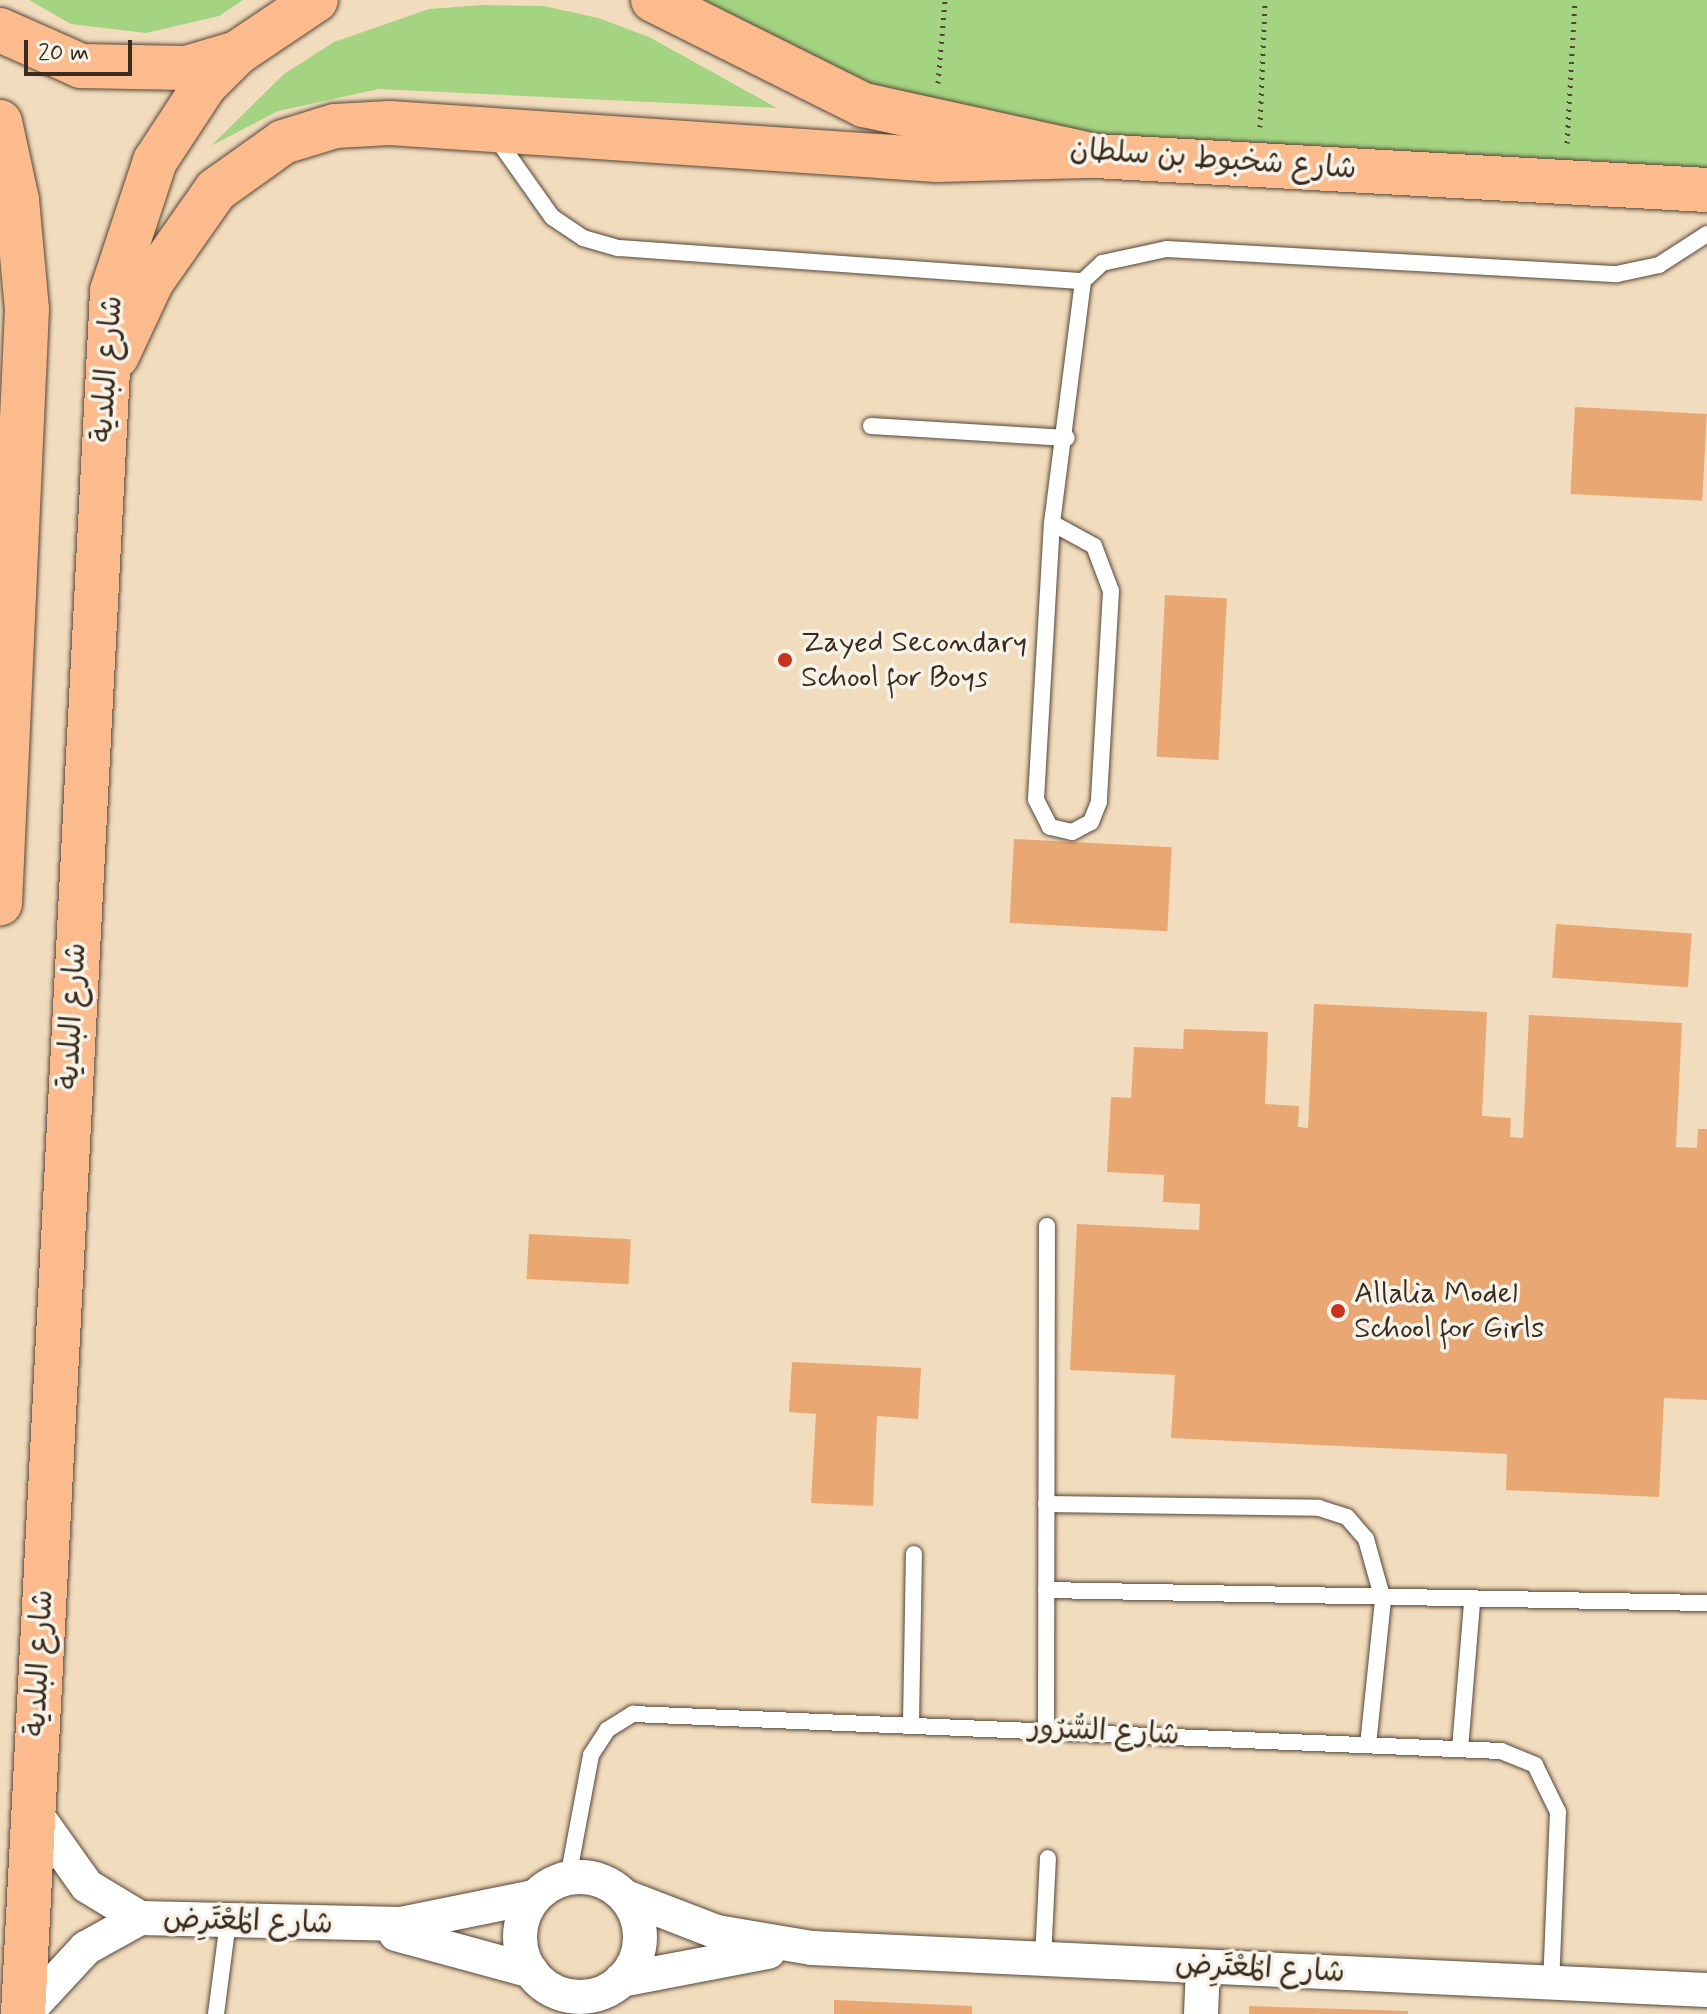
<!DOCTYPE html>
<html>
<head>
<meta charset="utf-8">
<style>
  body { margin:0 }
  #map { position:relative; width:1707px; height:2014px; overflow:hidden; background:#f2dcbe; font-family:Mynerve,"Playpen Sans Arabic",sans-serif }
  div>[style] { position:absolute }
  .green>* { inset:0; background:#a4d482 }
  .building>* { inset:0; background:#e9a773; transform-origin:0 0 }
  .path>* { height:5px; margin-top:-2.5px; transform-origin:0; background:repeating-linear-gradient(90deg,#564536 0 2px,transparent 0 8px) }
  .roads { filter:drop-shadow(0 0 2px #564536) drop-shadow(0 0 2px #564536) }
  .lane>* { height:16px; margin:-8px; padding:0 8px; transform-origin:8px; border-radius:8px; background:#fff }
  .street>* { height:34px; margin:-17px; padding:0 17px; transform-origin:17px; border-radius:17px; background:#fff }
  .street>.ring { margin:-17px; padding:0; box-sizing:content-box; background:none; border:34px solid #fff; border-radius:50% }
  .primary>* { height:44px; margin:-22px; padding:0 22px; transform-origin:22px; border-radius:22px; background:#fbbb8c }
  .dots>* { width:22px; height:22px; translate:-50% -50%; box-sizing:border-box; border:4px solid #f7f3e8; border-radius:50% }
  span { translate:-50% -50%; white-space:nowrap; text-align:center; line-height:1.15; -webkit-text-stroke:7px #f7f3e8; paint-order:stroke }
  .street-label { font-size:30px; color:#3b2a1e }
  .poi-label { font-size:30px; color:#3b2a1e }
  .left { translate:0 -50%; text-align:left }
  .scale { position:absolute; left:24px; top:40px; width:108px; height:36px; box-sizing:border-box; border:4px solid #3b2a1e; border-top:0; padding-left:10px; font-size:24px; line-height:28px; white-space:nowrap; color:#3b2a1e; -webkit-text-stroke:6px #f7f3e8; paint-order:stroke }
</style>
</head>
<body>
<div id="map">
  <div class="green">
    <i style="clip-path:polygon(29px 0,243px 0,219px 16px,146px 33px,71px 24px)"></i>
    <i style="clip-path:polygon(661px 0,1707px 0,1707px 179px,951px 126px)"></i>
    <i style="clip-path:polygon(483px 5px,544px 6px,598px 18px,649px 37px,777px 108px,379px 89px,278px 111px,211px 146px,284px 74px,334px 42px,429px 9px)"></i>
  </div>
  <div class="building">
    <i style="left:1575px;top:407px;width:132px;height:87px;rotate:3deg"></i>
    <i style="left:1165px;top:595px;width:62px;height:162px;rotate:3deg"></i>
    <i style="left:1014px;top:839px;width:158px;height:84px;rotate:3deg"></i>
    <i style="left:1556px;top:924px;width:136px;height:54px;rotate:4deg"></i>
    <i style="clip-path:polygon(1314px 1004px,1487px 1012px,1482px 1116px,1511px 1118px,1510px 1137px,1523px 1138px,1529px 1015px,1682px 1023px,1676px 1147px,1697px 1148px,1698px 1129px,1707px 1129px,1707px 1400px,1664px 1398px,1659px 1497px,1506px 1490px,1507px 1454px,1171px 1438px,1175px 1375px,1070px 1370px,1077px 1224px,1199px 1230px,1200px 1204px,1163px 1202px,1164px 1175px,1107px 1172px,1111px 1097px,1131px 1098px,1134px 1047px,1183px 1049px,1184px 1029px,1268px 1032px,1265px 1104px,1299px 1106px,1298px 1127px,1308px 1128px)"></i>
    <i style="left:529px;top:1234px;width:102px;height:45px;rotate:3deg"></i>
    <i style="clip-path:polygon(792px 1362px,921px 1368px,918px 1419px,877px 1416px,873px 1506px,811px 1503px,816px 1414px,789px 1412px)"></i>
    <i style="clip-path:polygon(834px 2000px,972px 2006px,972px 2014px,834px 2014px)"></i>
    <i style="clip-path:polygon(1249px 2006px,1408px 2011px,1408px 2014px,1249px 2014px)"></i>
  </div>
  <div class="path">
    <i style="left:938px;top:83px;width:83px;rotate:-85.2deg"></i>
    <i style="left:1260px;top:127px;width:127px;rotate:-87.7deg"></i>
    <i style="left:1567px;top:143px;width:143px;rotate:-86.8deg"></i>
  </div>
  <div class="roads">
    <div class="lane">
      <i style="left:494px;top:135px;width:100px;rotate:54.7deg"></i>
      <i style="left:552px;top:217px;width:37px;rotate:34deg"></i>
      <i style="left:583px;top:238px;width:37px;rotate:16deg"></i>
      <i style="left:619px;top:248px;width:465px;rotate:4.1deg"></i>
      <i style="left:1083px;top:281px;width:26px;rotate:-43deg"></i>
      <i style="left:1102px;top:263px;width:66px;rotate:-12.2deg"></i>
      <i style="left:1167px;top:249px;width:451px;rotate:3.2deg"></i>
      <i style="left:1617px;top:274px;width:43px;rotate:-12.1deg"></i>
      <i style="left:1659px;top:265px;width:57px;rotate:-32.9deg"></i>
      <i style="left:871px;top:426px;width:196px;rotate:3.5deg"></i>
      <i style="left:1052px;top:523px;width:48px;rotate:28.7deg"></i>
      <i style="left:1094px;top:546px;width:48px;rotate:69.3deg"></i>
      <i style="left:1111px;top:591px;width:211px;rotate:93.3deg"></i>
      <i style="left:1099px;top:802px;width:22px;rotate:112deg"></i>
      <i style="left:1091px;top:822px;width:21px;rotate:152deg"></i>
      <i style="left:1072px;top:832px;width:23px;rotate:-167deg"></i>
      <i style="left:1050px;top:827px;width:31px;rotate:-117deg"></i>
      <i style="left:1036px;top:799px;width:276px;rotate:-86.7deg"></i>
      <i style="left:1052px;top:523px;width:244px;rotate:-82.7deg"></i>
      <i style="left:1046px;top:1504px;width:273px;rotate:0.8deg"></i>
      <i style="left:1319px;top:1508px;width:29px;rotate:18deg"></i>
      <i style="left:1347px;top:1517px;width:29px;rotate:49deg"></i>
      <i style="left:1366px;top:1539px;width:63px;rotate:74.4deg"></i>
      <i style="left:1383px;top:1600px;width:146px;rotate:95.9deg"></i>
      <i style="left:1046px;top:1590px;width:661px;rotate:1.13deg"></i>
      <i style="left:911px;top:1723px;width:169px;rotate:-89deg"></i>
      <i style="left:1046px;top:1729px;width:503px;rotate:-89.89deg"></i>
      <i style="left:1460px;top:1749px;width:146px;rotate:-85.3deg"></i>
      <i style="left:568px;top:1878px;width:125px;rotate:-79.4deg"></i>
      <i style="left:591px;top:1755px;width:30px;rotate:-57deg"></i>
      <i style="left:607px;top:1730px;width:31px;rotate:-32deg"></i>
      <i style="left:633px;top:1714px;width:869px;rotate:2.44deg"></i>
      <i style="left:1501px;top:1751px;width:37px;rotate:22deg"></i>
      <i style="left:1535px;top:1765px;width:52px;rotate:63.9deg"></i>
      <i style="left:1558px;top:1812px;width:171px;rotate:92.3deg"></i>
      <i style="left:1043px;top:1959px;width:101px;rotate:-87.2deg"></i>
      <i style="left:216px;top:2014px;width:94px;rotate:-82.6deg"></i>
    </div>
    <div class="street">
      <i style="left:33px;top:1810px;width:93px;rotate:54.6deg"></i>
      <i style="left:87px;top:1886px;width:62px;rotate:31.1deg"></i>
      <i style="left:140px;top:1918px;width:261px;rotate:1.3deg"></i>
      <i style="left:401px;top:1924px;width:136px;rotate:-11.5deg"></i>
      <i class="ring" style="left:520px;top:1877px;width:86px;height:86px"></i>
      <i style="left:626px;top:1897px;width:97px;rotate:21deg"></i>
      <i style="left:717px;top:1932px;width:96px;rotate:9.6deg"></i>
      <i style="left:812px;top:1948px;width:896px;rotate:2.69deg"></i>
      <i style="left:396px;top:1934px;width:140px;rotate:15.3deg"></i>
      <i style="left:621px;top:1980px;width:150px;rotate:-10.8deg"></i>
      <i style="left:25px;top:2014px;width:90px;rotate:-47.3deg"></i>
      <i style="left:86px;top:1948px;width:62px;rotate:-29.1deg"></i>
      <i style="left:1201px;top:2014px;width:47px;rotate:-87.6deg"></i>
    </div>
    <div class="primary">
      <i style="left:653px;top:0;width:236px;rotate:26.5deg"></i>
      <i style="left:864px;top:105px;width:237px;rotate:12.4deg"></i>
      <i style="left:1095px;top:156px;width:613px;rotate:3.18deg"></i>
      <i style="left:0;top:30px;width:89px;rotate:24deg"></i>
      <i style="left:81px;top:66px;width:105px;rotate:1.1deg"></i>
      <i style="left:186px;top:68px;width:53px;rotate:-16.4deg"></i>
      <i style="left:237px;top:53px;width:95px;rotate:-33.9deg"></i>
      <i style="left:0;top:122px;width:80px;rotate:77.7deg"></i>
      <i style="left:17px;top:200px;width:109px;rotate:84.8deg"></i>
      <i style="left:27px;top:309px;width:595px;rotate:92.6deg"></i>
      <i style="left:117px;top:356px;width:83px;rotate:-65deg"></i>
      <i style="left:152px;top:281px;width:111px;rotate:-54.9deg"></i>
      <i style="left:216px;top:190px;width:82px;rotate:-35.6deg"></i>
      <i style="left:283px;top:142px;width:54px;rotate:-17.1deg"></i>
      <i style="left:335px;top:126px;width:55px;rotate:-3.1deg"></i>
      <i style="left:390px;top:123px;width:548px;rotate:3.87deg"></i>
      <i style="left:937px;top:160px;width:158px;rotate:-1.5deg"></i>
      <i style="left:23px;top:2014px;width:1725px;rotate:-87.04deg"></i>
      <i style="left:112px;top:291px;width:137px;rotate:-71.7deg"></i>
      <i style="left:155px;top:161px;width:91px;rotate:-56.7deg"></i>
      <i style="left:205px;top:85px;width:45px;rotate:-45deg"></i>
    </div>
  </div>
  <div class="dots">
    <i style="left:785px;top:660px;background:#c8321e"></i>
    <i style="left:1338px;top:1311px;background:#c8321e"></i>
  </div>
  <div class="street-label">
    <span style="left:1213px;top:160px;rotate:4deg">شارع شخبوط بن سلطان</span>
    <span style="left:108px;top:369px;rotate:-86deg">شارع البلدية</span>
    <span style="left:73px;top:1016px;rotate:-87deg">شارع البلدية</span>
    <span style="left:40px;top:1663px;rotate:-87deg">شارع البلدية</span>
    <span style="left:1104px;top:1732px;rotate:3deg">شارع السُّرُور</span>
    <span style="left:248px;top:1922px;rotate:2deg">شارع المُعْتَرِض</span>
    <span style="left:1260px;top:1969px;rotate:3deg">شارع المُعْتَرِض</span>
  </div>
  <div class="poi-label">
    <span class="left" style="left:801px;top:660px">Zayed Secondary<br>School for Boys</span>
    <span class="left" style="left:1354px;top:1311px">Allalia Model<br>School for Girls</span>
  </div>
  <div class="scale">20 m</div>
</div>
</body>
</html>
